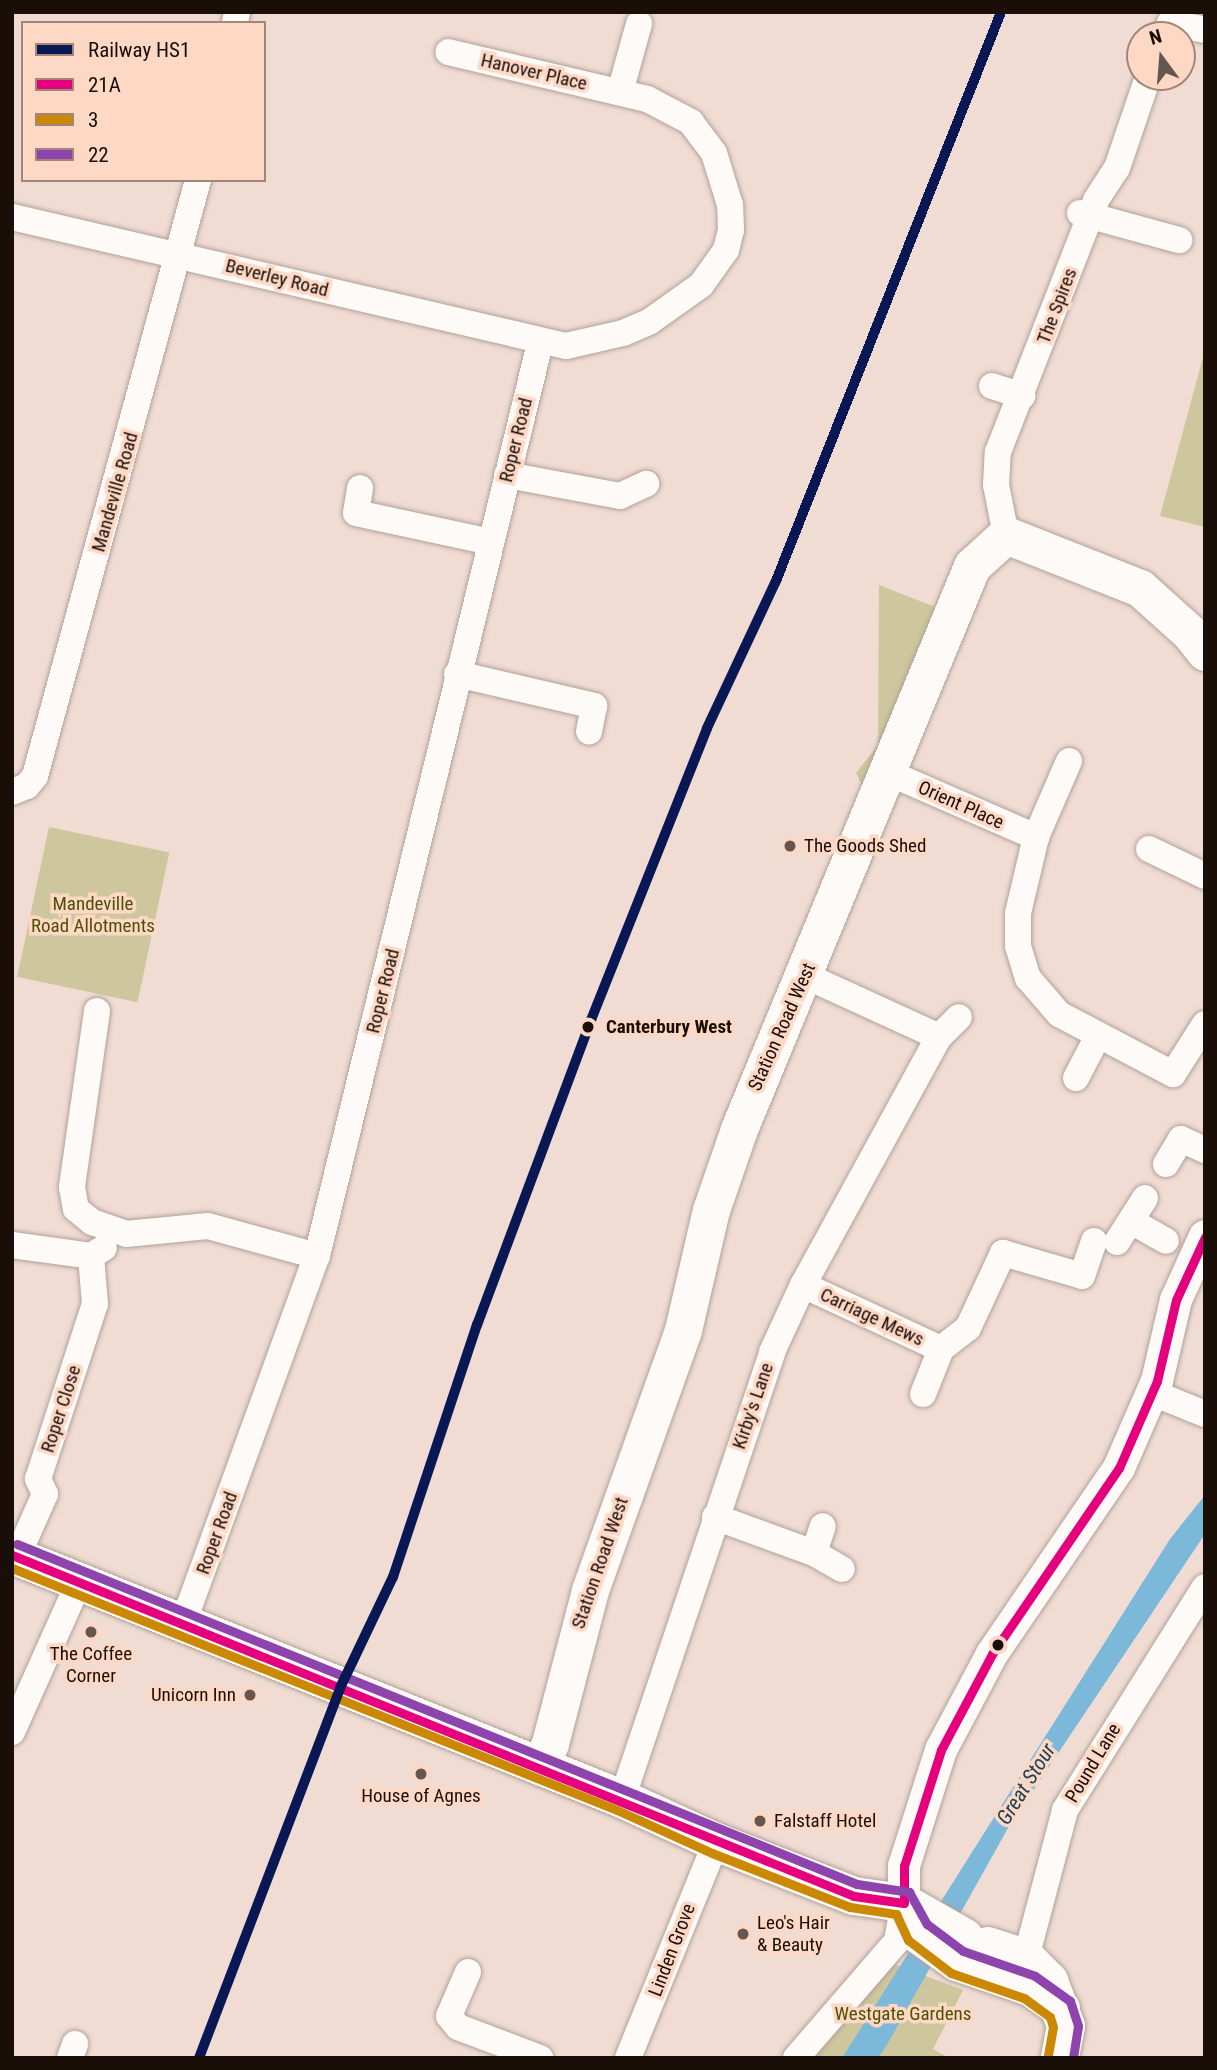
<!DOCTYPE html>
<html>
<head>
<meta charset="utf-8">
<style>
  body { margin:0 }
  #map { position:relative; width:1217px; height:2070px; overflow:hidden; background:#f0dcd2; font-family:"Roboto Condensed",sans-serif }
  div>[style] { position:absolute }
  .green>* { inset:0; background:#cec69c; transform-origin:0 0 }
  .water>* { inset:0; background:#7cb8da }
  .roads { filter:drop-shadow(0 0 2px #b1a29a) drop-shadow(0 0 2px #b1a29a) }
  .minor>* { height:26px; margin:-13px; padding:0 13px; transform-origin:13px; border-radius:13px; background:#fdfaf8 }
  .tertiary>* { height:32px; margin:-16px; padding:0 16px; transform-origin:16px; border-radius:16px; background:#fdfaf8 }
  .secondary>* { height:37px; margin:-18.5px; padding:0 18.5px; transform-origin:18.5px; border-radius:18.5px; background:#fdfaf8 }
  .primary>* { height:38px; margin:-19px; padding:0 19px; transform-origin:19px; border-radius:19px; background:#fdfaf8 }
  .bus-1>* { height:9px; margin:-4.5px; padding:0 4.5px; transform-origin:4.5px; border-radius:4.5px; background:#e5007d }
  .bus-2>* { height:9px; margin:-4.5px; padding:0 4.5px; transform-origin:4.5px; border-radius:4.5px; background:#cb8802 }
  .bus-3>* { height:9px; margin:-4.5px; padding:0 4.5px; transform-origin:4.5px; border-radius:4.5px; background:#8e44ad }
  .rail-1>* { height:10px; margin:-5px; padding:0 5px; transform-origin:5px; border-radius:5px; background:#091855 }
  .dots>* { width:19px; height:19px; translate:-50% -50%; box-sizing:border-box; border:4px solid #fdd8c5; border-radius:50% }
  span { translate:-50% -50%; white-space:nowrap; text-align:center; line-height:1.15; -webkit-text-stroke:7px #fdd8c5; paint-order:stroke }
  .street-label { font-size:19px; color:#1a0e08 }
  .poi-label { font-size:19px; color:#1a0e08 }
  .left { translate:0 -50%; text-align:left }
  .right { translate:-100% -50%; text-align:right }
  .park-label { font-size:19px; color:#4f5006 }
  .stop-label { font-size:19px; color:#1a0e08; font-weight:700 }
  .water-label { font-size:21px; color:#1b4258; font-style:italic }
  .frame { position:absolute; inset:0; border:14px solid #1a0e08; pointer-events:none }
  .legend { position:absolute; left:21px; top:21px; width:245px; height:161px; box-sizing:border-box; background:#fdd8c5; border:2px solid #a28779; margin:0; padding:9px 12px; list-style:none; font-size:21px; color:#1a0e08 }
  .legend li { display:flex; align-items:center; gap:14px; height:35px }
  .legend b { width:35px; border:2px solid #a28779 }
  .north { position:absolute; left:1126px; top:21px; width:70px; height:70px; box-sizing:border-box; background:#fdd8c5; border:2px solid #a28779; border-radius:50%; rotate:344deg; font-size:19px; font-weight:700; line-height:28px; text-align:center; color:#1a0e08 }
  .north::after { content:''; display:block; margin:auto; width:24px; height:32px; background:#65564f; clip-path:polygon(50% 0,100% 100%,50% 72%,0 100%) }
</style>
</head>
<body>
<div id="map">
  <div class="green">
    <i style="clip-path:polygon(1205px 350px,1205px 527px,1160px 516px)"></i>
    <i style="clip-path:polygon(879px 585px,935px 607px,863px 787px,856px 773px,878px 745px)"></i>
    <i style="left:49px;top:827px;width:123px;height:153px;rotate:12deg"></i>
    <i style="clip-path:polygon(891px 1963px,963px 1990px,933px 2049px,949px 2058px,801px 2058px)"></i>
  </div>
  <div class="water">
    <i style="clip-path:polygon(1205px 1495px,1205px 1534px,1008px 1828px,888px 2043px,878px 2058px,842px 2058px,1170px 1539px)"></i>
  </div>
  <div class="roads">
    <div class="minor">
      <i style="left:235px;top:23px;width:11px;rotate:-80deg"></i>
      <i style="left:1165px;top:35px;width:13px;rotate:-67deg"></i>
      <i style="left:1170px;top:23px;width:36px;rotate:11deg"></i>
      <i style="left:620px;top:92px;width:71px;rotate:-74.4deg"></i>
      <i style="left:1080px;top:213px;width:103px;rotate:15.3deg"></i>
      <i style="left:12px;top:217px;width:569px;rotate:13.11deg"></i>
      <i style="left:566px;top:346px;width:58px;rotate:-12.8deg"></i>
      <i style="left:623px;top:333px;width:28px;rotate:-23deg"></i>
      <i style="left:649px;top:322px;width:64px;rotate:-35.4deg"></i>
      <i style="left:701px;top:285px;width:43px;rotate:-54.5deg"></i>
      <i style="left:726px;top:250px;width:21px;rotate:-76deg"></i>
      <i style="left:731px;top:230px;width:25px;rotate:-92deg"></i>
      <i style="left:730px;top:205px;width:54px;rotate:-107.1deg"></i>
      <i style="left:714px;top:153px;width:39px;rotate:-127deg"></i>
      <i style="left:691px;top:122px;width:50px;rotate:-152.4deg"></i>
      <i style="left:647px;top:99px;width:204px;rotate:-166.7deg"></i>
      <i style="left:992px;top:386px;width:32px;rotate:18deg"></i>
      <i style="left:507px;top:475px;width:115px;rotate:10.5deg"></i>
      <i style="left:620px;top:496px;width:29px;rotate:-25deg"></i>
      <i style="left:360px;top:488px;width:25px;rotate:99deg"></i>
      <i style="left:356px;top:513px;width:138px;rotate:12.1deg"></i>
      <i style="left:1006px;top:535px;width:51px;rotate:-101.3deg"></i>
      <i style="left:996px;top:485px;width:33px;rotate:-87deg"></i>
      <i style="left:998px;top:452px;width:270px;rotate:-68.7deg"></i>
      <i style="left:1096px;top:200px;width:38px;rotate:-57deg"></i>
      <i style="left:1117px;top:168px;width:96px;rotate:-71.2deg"></i>
      <i style="left:457px;top:674px;width:141px;rotate:13.1deg"></i>
      <i style="left:594px;top:706px;width:26px;rotate:101deg"></i>
      <i style="left:1069px;top:761px;width:83px;rotate:113.5deg"></i>
      <i style="left:1036px;top:837px;width:78px;rotate:103.3deg"></i>
      <i style="left:1018px;top:913px;width:33px;rotate:90deg"></i>
      <i style="left:1018px;top:946px;width:34px;rotate:73deg"></i>
      <i style="left:1028px;top:978px;width:48px;rotate:49.3deg"></i>
      <i style="left:1059px;top:1014px;width:129px;rotate:27.8deg"></i>
      <i style="left:1173px;top:1074px;width:59px;rotate:-57.4deg"></i>
      <i style="left:887px;top:772px;width:163px;rotate:23.6deg"></i>
      <i style="left:12px;top:792px;width:16px;rotate:-22deg"></i>
      <i style="left:27px;top:786px;width:13px;rotate:-51deg"></i>
      <i style="left:35px;top:776px;width:618px;rotate:-74.7deg"></i>
      <i style="left:1149px;top:849px;width:62px;rotate:25.7deg"></i>
      <i style="left:806px;top:976px;width:146px;rotate:24.6deg"></i>
      <i style="left:97px;top:1011px;width:178px;rotate:98.1deg"></i>
      <i style="left:72px;top:1187px;width:22px;rotate:80deg"></i>
      <i style="left:76px;top:1209px;width:21px;rotate:39deg"></i>
      <i style="left:92px;top:1222px;width:36px;rotate:19deg"></i>
      <i style="left:126px;top:1234px;width:82px;rotate:-5.6deg"></i>
      <i style="left:208px;top:1226px;width:113px;rotate:15.4deg"></i>
      <i style="left:1076px;top:1078px;width:47px;rotate:-62.4deg"></i>
      <i style="left:1166px;top:1164px;width:29px;rotate:-59deg"></i>
      <i style="left:1181px;top:1139px;width:26px;rotate:25deg"></i>
      <i style="left:1131px;top:1221px;width:40px;rotate:29.7deg"></i>
      <i style="left:1117px;top:1242px;width:52px;rotate:-57.5deg"></i>
      <i style="left:12px;top:1245px;width:80px;rotate:7.9deg"></i>
      <i style="left:91px;top:1256px;width:15px;rotate:-32deg"></i>
      <i style="left:803px;top:1285px;width:152px;rotate:24.9deg"></i>
      <i style="left:941px;top:1349px;width:34px;rotate:-38deg"></i>
      <i style="left:968px;top:1328px;width:83px;rotate:-65deg"></i>
      <i style="left:1003px;top:1253px;width:82px;rotate:16.2deg"></i>
      <i style="left:1082px;top:1276px;width:37px;rotate:-71deg"></i>
      <i style="left:1153px;top:1393px;width:56px;rotate:22deg"></i>
      <i style="left:923px;top:1394px;width:48px;rotate:-68.2deg"></i>
      <i style="left:715px;top:1517px;width:105px;rotate:20deg"></i>
      <i style="left:814px;top:1553px;width:32px;rotate:30deg"></i>
      <i style="left:814px;top:1553px;width:28px;rotate:-72deg"></i>
      <i style="left:17px;top:1557px;width:69px;rotate:-66deg"></i>
      <i style="left:45px;top:1494px;width:17px;rotate:-115deg"></i>
      <i style="left:38px;top:1479px;width:184px;rotate:-72deg"></i>
      <i style="left:95px;top:1304px;width:48px;rotate:-94.8deg"></i>
      <i style="left:182px;top:1626px;width:394px;rotate:-70deg"></i>
      <i style="left:317px;top:1256px;width:940px;rotate:-76.27deg"></i>
      <i style="left:12px;top:1732px;width:164px;rotate:-65.9deg"></i>
      <i style="left:622px;top:1799px;width:471px;rotate:-71.4deg"></i>
      <i style="left:772px;top:1352px;width:74px;rotate:-65.2deg"></i>
      <i style="left:803px;top:1285px;width:283px;rotate:-61.3deg"></i>
      <i style="left:939px;top:1037px;width:28px;rotate:-45deg"></i>
      <i style="left:1026px;top:1958px;width:153px;rotate:-75.2deg"></i>
      <i style="left:1065px;top:1810px;width:263px;rotate:-57.9deg"></i>
      <i style="left:468px;top:1972px;width:48px;rotate:113.4deg"></i>
      <i style="left:449px;top:2016px;width:14px;rotate:51deg"></i>
      <i style="left:458px;top:2027px;width:88px;rotate:20.7deg"></i>
      <i style="left:70px;top:2058px;width:15px;rotate:-70deg"></i>
      <i style="left:628px;top:2058px;width:233px;rotate:-67.8deg"></i>
      <i style="left:796px;top:2058px;width:155px;rotate:-49.2deg"></i>
      <i style="left:897px;top:1941px;width:39px;rotate:-80deg"></i>
    </div>
    <div class="tertiary">
      <i style="left:904px;top:1903px;width:37px;rotate:-90deg"></i>
      <i style="left:904px;top:1866px;width:122px;rotate:-72.3deg"></i>
      <i style="left:941px;top:1750px;width:109px;rotate:-62deg"></i>
      <i style="left:992px;top:1654px;width:225px;rotate:-55.7deg"></i>
      <i style="left:1119px;top:1468px;width:95px;rotate:-66.4deg"></i>
      <i style="left:1157px;top:1381px;width:83px;rotate:-76.8deg"></i>
      <i style="left:1176px;top:1300px;width:70px;rotate:-65.6deg"></i>
    </div>
    <div class="secondary">
      <i style="left:539px;top:1766px;width:25px;rotate:-64deg"></i>
      <i style="left:550px;top:1743px;width:158px;rotate:-75.3deg"></i>
      <i style="left:590px;top:1590px;width:276px;rotate:-70.3deg"></i>
      <i style="left:683px;top:1330px;width:123px;rotate:-76.9deg"></i>
      <i style="left:711px;top:1210px;width:86px;rotate:-70.9deg"></i>
      <i style="left:739px;top:1129px;width:609px;rotate:-67.52deg"></i>
      <i style="left:972px;top:566px;width:46px;rotate:-42.4deg"></i>
      <i style="left:1006px;top:535px;width:144px;rotate:21.6deg"></i>
      <i style="left:1140px;top:588px;width:67px;rotate:42deg"></i>
      <i style="left:1190px;top:633px;width:24px;rotate:52deg"></i>
    </div>
    <div class="primary">
      <i style="left:12px;top:1555px;width:657px;rotate:21.8deg"></i>
      <i style="left:622px;top:1799px;width:103px;rotate:24.6deg"></i>
      <i style="left:716px;top:1842px;width:148px;rotate:21.4deg"></i>
      <i style="left:854px;top:1896px;width:50px;rotate:8deg"></i>
      <i style="left:904px;top:1903px;width:70px;rotate:29.8deg"></i>
      <i style="left:919px;top:1935px;width:47px;rotate:35.4deg"></i>
      <i style="left:957px;top:1962px;width:77px;rotate:18.9deg"></i>
      <i style="left:1030px;top:1987px;width:38px;rotate:35deg"></i>
      <i style="left:988px;top:1946px;width:40px;rotate:18deg"></i>
      <i style="left:1026px;top:1958px;width:33px;rotate:45deg"></i>
      <i style="left:1049px;top:1981px;width:48px;rotate:69.3deg"></i>
      <i style="left:1066px;top:2026px;width:33px;rotate:101deg"></i>
    </div>
  </div>
  <div class="bus-1">
    <i style="left:12px;top:1555px;width:908px;rotate:22.05deg"></i>
    <i style="left:854px;top:1896px;width:50px;rotate:8deg"></i>
    <i style="left:904px;top:1903px;width:37px;rotate:-90deg"></i>
    <i style="left:904px;top:1866px;width:122px;rotate:-72.3deg"></i>
    <i style="left:941px;top:1750px;width:109px;rotate:-62deg"></i>
    <i style="left:992px;top:1654px;width:225px;rotate:-55.7deg"></i>
    <i style="left:1119px;top:1468px;width:95px;rotate:-66.4deg"></i>
    <i style="left:1157px;top:1381px;width:83px;rotate:-76.8deg"></i>
    <i style="left:1176px;top:1300px;width:69px;rotate:-65.3deg"></i>
  </div>
  <div class="bus-2">
    <i style="left:12px;top:1568px;width:652px;rotate:21.8deg"></i>
    <i style="left:617px;top:1810px;width:104px;rotate:24.4deg"></i>
    <i style="left:712px;top:1853px;width:148px;rotate:21.4deg"></i>
    <i style="left:850px;top:1907px;width:47px;rotate:8.7deg"></i>
    <i style="left:896px;top:1914px;width:29px;rotate:65deg"></i>
    <i style="left:908px;top:1940px;width:54px;rotate:37.5deg"></i>
    <i style="left:951px;top:1973px;width:77px;rotate:18.9deg"></i>
    <i style="left:1024px;top:1998px;width:32px;rotate:36deg"></i>
    <i style="left:1050px;top:2017px;width:10px;rotate:73deg"></i>
    <i style="left:1053px;top:2027px;width:29px;rotate:100deg"></i>
  </div>
  <div class="bus-3">
    <i style="left:17px;top:1544px;width:906px;rotate:22.04deg"></i>
    <i style="left:857px;top:1884px;width:53px;rotate:8.7deg"></i>
    <i style="left:909px;top:1892px;width:37px;rotate:61deg"></i>
    <i style="left:927px;top:1924px;width:45px;rotate:36.9deg"></i>
    <i style="left:963px;top:1951px;width:76px;rotate:19.1deg"></i>
    <i style="left:1035px;top:1976px;width:43px;rotate:35.5deg"></i>
    <i style="left:1070px;top:2001px;width:26px;rotate:72deg"></i>
    <i style="left:1078px;top:2026px;width:32px;rotate:99deg"></i>
  </div>
  <div class="rail-1">
    <i style="left:199px;top:2058px;width:396px;rotate:-69.1deg"></i>
    <i style="left:340px;top:1688px;width:123px;rotate:-64.5deg"></i>
    <i style="left:393px;top:1577px;width:266px;rotate:-71.6deg"></i>
    <i style="left:477px;top:1325px;width:326px;rotate:-69.5deg"></i>
    <i style="left:591px;top:1020px;width:314px;rotate:-68.3deg"></i>
    <i style="left:707px;top:728px;width:162px;rotate:-64.9deg"></i>
    <i style="left:776px;top:581px;width:612px;rotate:-68.42deg"></i>
  </div>
  <div class="dots">
    <i style="left:790px;top:846px;background:#65564f"></i>
    <i style="left:588px;top:1027px;background:#1a0e08"></i>
    <i style="left:91px;top:1632px;background:#65564f"></i>
    <i style="left:998px;top:1645px;background:#1a0e08"></i>
    <i style="left:250px;top:1695px;background:#65564f"></i>
    <i style="left:421px;top:1774px;background:#65564f"></i>
    <i style="left:760px;top:1821px;background:#65564f"></i>
    <i style="left:743px;top:1934px;background:#65564f"></i>
  </div>
  <div class="street-label">
    <span style="left:534px;top:72px;rotate:13deg">Hanover Place</span>
    <span style="left:277px;top:278px;rotate:14deg">Beverley Road</span>
    <span style="left:1057px;top:306px;rotate:-69deg">The Spires</span>
    <span style="left:516px;top:440px;rotate:-76deg">Roper Road</span>
    <span style="left:115px;top:492px;rotate:-74deg">Mandeville Road</span>
    <span style="left:961px;top:805px;rotate:24deg">Orient Place</span>
    <span style="left:383px;top:991px;rotate:-76deg">Roper Road</span>
    <span style="left:782px;top:1027px;rotate:-66deg">Station Road West</span>
    <span style="left:872px;top:1317px;rotate:25deg">Carriage Mews</span>
    <span style="left:753px;top:1406px;rotate:-71deg">Kirby's Lane</span>
    <span style="left:61px;top:1409px;rotate:-72deg">Roper Close</span>
    <span style="left:217px;top:1533px;rotate:-70deg">Roper Road</span>
    <span style="left:600px;top:1563px;rotate:-71deg">Station Road West</span>
    <span style="left:1093px;top:1763px;rotate:-59deg">Pound Lane</span>
    <span style="left:672px;top:1950px;rotate:-69deg">Linden Grove</span>
  </div>
  <div class="poi-label">
    <span class="left" style="left:804px;top:846px">The Goods Shed</span>
    <span style="left:91px;top:1665px">The Coffee<br>Corner</span>
    <span class="right" style="left:236px;top:1695px">Unicorn Inn</span>
    <span style="left:421px;top:1796px">House of Agnes</span>
    <span class="left" style="left:774px;top:1821px">Falstaff Hotel</span>
    <span class="left" style="left:757px;top:1934px">Leo's Hair<br>&amp; Beauty</span>
  </div>
  <div class="park-label">
    <span style="left:93px;top:915px">Mandeville<br>Road Allotments</span>
    <span style="left:903px;top:2014px">Westgate Gardens</span>
  </div>
  <div class="stop-label">
    <span class="left" style="left:606px;top:1027px">Canterbury West</span>
  </div>
  <div class="water-label">
    <span style="left:1026px;top:1784px;rotate:-58deg">Great Stour</span>
  </div>
  <div class="frame"></div>
  <ul class="legend">
  <li><b style="height:9px;background:#091855"></b>Railway HS1</li>
  <li><b style="height:9px;background:#e5007d"></b>21A</li>
  <li><b style="height:9px;background:#cb8802"></b>3</li>
  <li><b style="height:9px;background:#8e44ad"></b>22</li>
  </ul>
  <div class="north">N</div>
</div>
</body>
</html>
